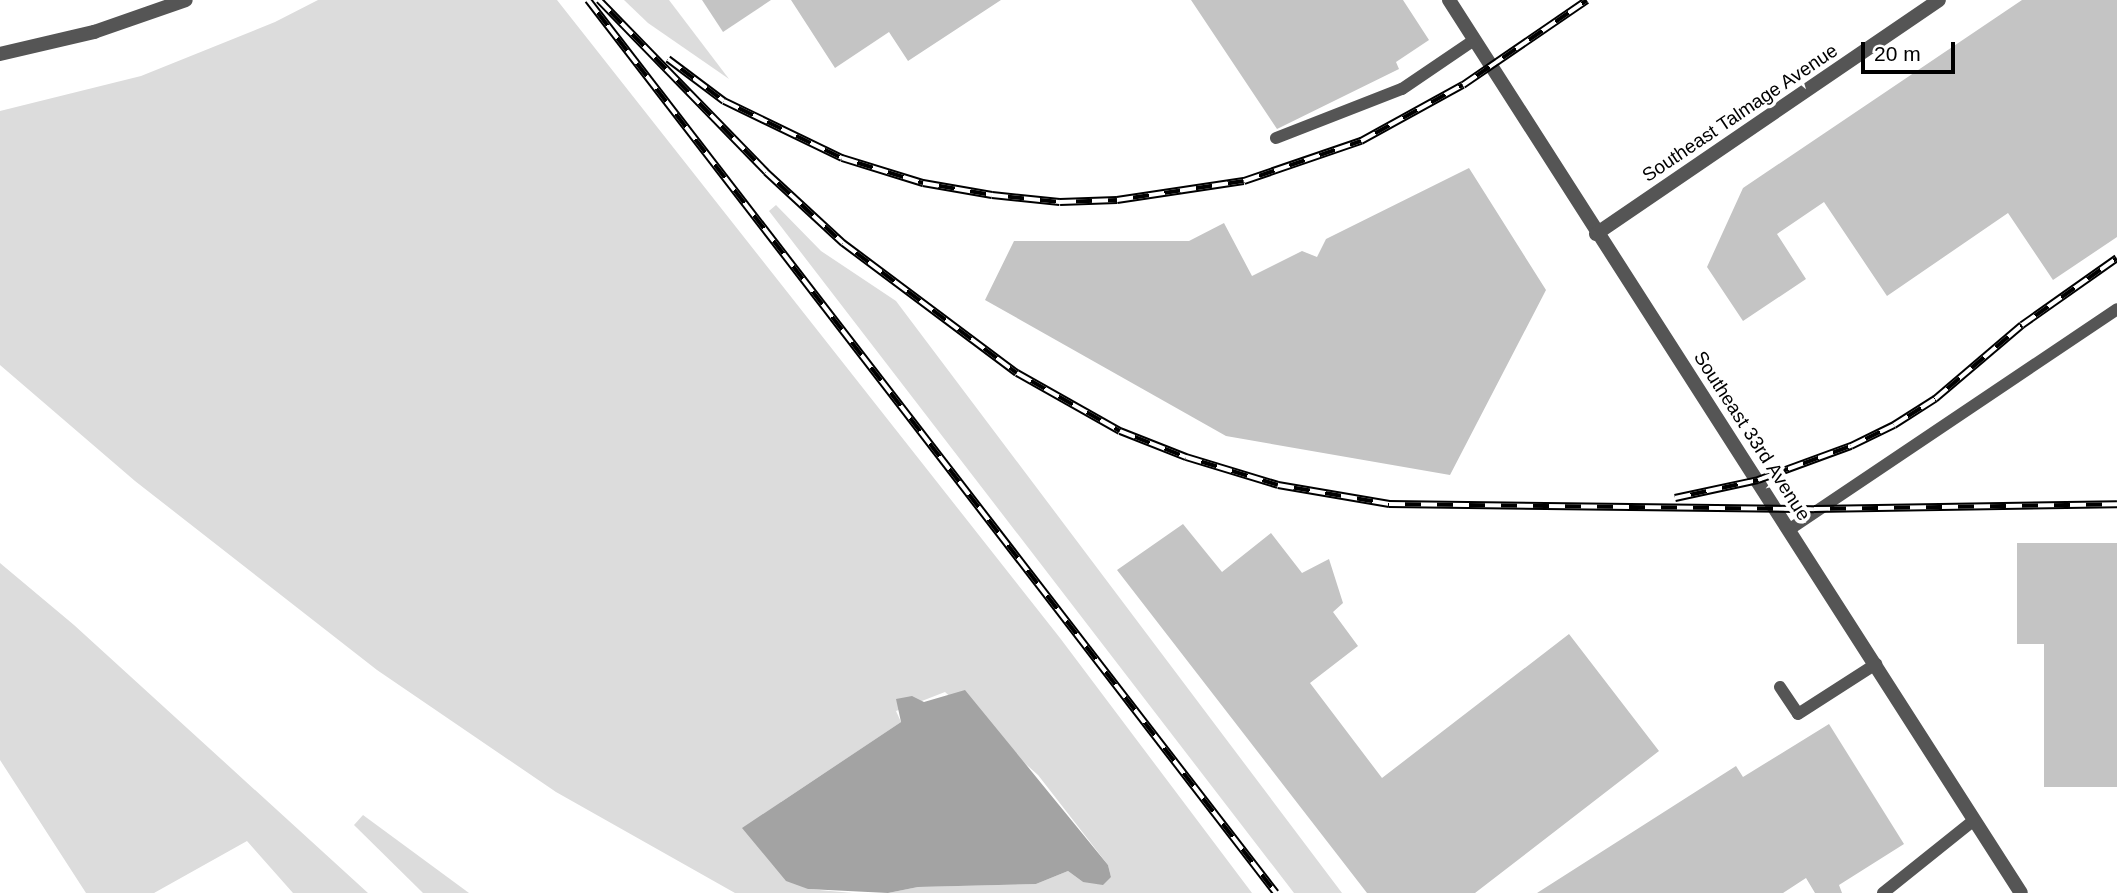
<!DOCTYPE html>
<html>
<head>
<meta charset="utf-8">
<style>
  body { margin:0 }
  #map { position:relative; width:2117px; height:893px; overflow:hidden; background:#fff; font-family:Helvetica,sans-serif }
  div>[style] { position:absolute }
  .green>* { inset:0; background:#dcdcdc }
  .water>* { inset:0; background:#a3a3a3 }
  .building>* { inset:0; background:#c4c4c4 }
  .service>* { height:12px; margin:-6px; padding:0 6px; transform-origin:6px; border-radius:6px; background:#555 }
  .minor>* { height:14px; margin:-7px; padding:0 7px; transform-origin:7px; border-radius:7px; background:#555 }
  .tertiary>* { height:14px; margin:-7px; padding:0 7px; transform-origin:7px; border-radius:7px; background:#555 }
  .rail>* { height:8px; margin-top:-4px; transform-origin:0; background:repeating-linear-gradient(90deg,#fff 0 16px,#000 0 32px); box-sizing:border-box; border-block:2px solid #000 }
  span { translate:-50% -50%; white-space:nowrap; text-align:center; line-height:1.15; -webkit-text-stroke:7px #fff; paint-order:stroke }
  .street-label { font-size:19px; color:#000 }
  .scale { position:absolute; left:1861px; top:42px; width:94px; height:32px; box-sizing:border-box; border:4px solid #000; border-top:0; padding-left:9px; font-size:21px; line-height:24px; white-space:nowrap; color:#000; -webkit-text-stroke:5px #fff; paint-order:stroke }
</style>
</head>
<body>
<div id="map">
  <div class="green">
    <i style="clip-path:polygon(318px 0,557px 0,1060px 638px,1252px 893px,888px 893px,918px 887px,1036px 884px,1068px 871px,1083px 882px,1111px 877px,1108px 865px,1038px 775px,945px 692px,896px 711px,901px 722px,781px 802px,808px 889px,853px 893px,735px 893px,556px 792px,377px 670px,135px 481px,0 365px,0 111px,141px 76px,275px 22px)"></i>
    <i style="clip-path:polygon(624px 0,669px 0,729px 79px,648px 23px)"></i>
    <i style="clip-path:polygon(776px 205px,821px 251px,896px 301px,1342px 893px,1294px 893px,769px 211px)"></i>
    <i style="clip-path:polygon(0 563px,74px 625px,368px 893px,293px 893px,247px 841px,154px 893px,86px 893px,0 760px)"></i>
    <i style="clip-path:polygon(363px 815px,469px 893px,423px 893px,354px 825px)"></i>
  </div>
  <div class="water">
    <i style="clip-path:polygon(965px 690px,1108px 865px,1111px 877px,1103px 885px,1083px 882px,1068px 871px,1036px 884px,918px 887px,888px 893px,808px 889px,786px 881px,742px 828px,901px 722px,896px 699px,912px 696px,924px 702px)"></i>
  </div>
  <div class="building">
    <i style="clip-path:polygon(702px 0,771px 0,723px 32px)"></i>
    <i style="clip-path:polygon(791px 0,1001px 0,908px 61px,889px 32px,835px 68px)"></i>
    <i style="clip-path:polygon(1191px 0,1403px 0,1429px 40px,1396px 62px,1399px 69px,1277px 129px)"></i>
    <i style="clip-path:polygon(2022px 0,2117px 0,2117px 237px,2053px 280px,2008px 213px,1887px 296px,1824px 202px,1777px 234px,1806px 279px,1743px 321px,1707px 267px,1743px 188px)"></i>
    <i style="clip-path:polygon(1469px 168px,1546px 290px,1450px 475px,1226px 436px,985px 300px,1014px 241px,1189px 241px,1224px 223px,1252px 276px,1302px 251px,1317px 257px,1326px 239px)"></i>
    <i style="clip-path:polygon(1183px 524px,1222px 572px,1271px 533px,1302px 573px,1329px 559px,1343px 603px,1333px 612px,1358px 646px,1310px 683px,1382px 778px,1569px 634px,1659px 751px,1475px 893px,1367px 893px,1117px 570px)"></i>
    <i style="clip-path:polygon(2017px 543px,2117px 543px,2117px 787px,2044px 787px,2044px 644px,2017px 644px)"></i>
    <i style="clip-path:polygon(1829px 724px,1904px 844px,1839px 885px,1842px 893px,1815px 893px,1806px 878px,1783px 893px,1537px 893px,1736px 766px,1743px 777px)"></i>
  </div>
  <div class="service">
    <i style="left:1276px;top:138px;width:135px;rotate:-21.3deg"></i>
    <i style="left:1402px;top:89px;width:87px;rotate:-34.2deg"></i>
    <i style="left:1790px;top:529px;width:394px;rotate:-33.9deg"></i>
    <i style="left:1780px;top:687px;width:32px;rotate:56deg"></i>
    <i style="left:1798px;top:714px;width:93px;rotate:-32.7deg"></i>
    <i style="left:1883px;top:893px;width:117px;rotate:-38.7deg"></i>
  </div>
  <div class="minor">
    <i style="left:1449px;top:0;width:1060px;rotate:57.36deg"></i>
    <i style="left:1596px;top:234px;width:415px;rotate:-34.3deg"></i>
  </div>
  <div class="tertiary">
    <i style="left:0;top:54px;width:97px;rotate:-13.2deg"></i>
    <i style="left:94px;top:32px;width:97px;rotate:-19.2deg"></i>
  </div>
  <div class="rail">
    <i style="left:588px;top:0;width:1127px;rotate:52.39deg"></i>
    <i style="left:599px;top:0;width:240px;rotate:45.8deg"></i>
    <i style="left:766px;top:172px;width:105px;rotate:42.7deg"></i>
    <i style="left:843px;top:243px;width:217px;rotate:36.8deg"></i>
    <i style="left:1017px;top:373px;width:118px;rotate:29.4deg"></i>
    <i style="left:1120px;top:431px;width:71px;rotate:21.5deg"></i>
    <i style="left:1186px;top:457px;width:96px;rotate:16.9deg"></i>
    <i style="left:1278px;top:485px;width:113px;rotate:9.7deg"></i>
    <i style="left:1389px;top:504px;width:425px;rotate:0.7deg"></i>
    <i style="left:1814px;top:509px;width:303px;rotate:-0.9deg"></i>
    <i style="left:668px;top:59px;width:70px;rotate:36.9deg"></i>
    <i style="left:724px;top:101px;width:131px;rotate:25.8deg"></i>
    <i style="left:842px;top:158px;width:85px;rotate:17.2deg"></i>
    <i style="left:923px;top:183px;width:70px;rotate:9.9deg"></i>
    <i style="left:992px;top:195px;width:68px;rotate:5.9deg"></i>
    <i style="left:1060px;top:202px;width:57px;rotate:-2deg"></i>
    <i style="left:1117px;top:200px;width:128px;rotate:-8.5deg"></i>
    <i style="left:1244px;top:181px;width:124px;rotate:-18.9deg"></i>
    <i style="left:1361px;top:141px;width:116px;rotate:-28.8deg"></i>
    <i style="left:1463px;top:85px;width:150px;rotate:-34.4deg"></i>
    <i style="left:1675px;top:498px;width:85px;rotate:-12.2deg"></i>
    <i style="left:1758px;top:480px;width:99px;rotate:-20.1deg"></i>
    <i style="left:1851px;top:446px;width:48px;rotate:-26deg"></i>
    <i style="left:1894px;top:425px;width:49px;rotate:-32.4deg"></i>
    <i style="left:1935px;top:399px;width:114px;rotate:-40.4deg"></i>
    <i style="left:2022px;top:325px;width:116px;rotate:-35.2deg"></i>
  </div>
  <div class="street-label">
    <span style="left:1740px;top:113px;rotate:-34deg">Southeast Talmage Avenue</span>
    <span style="left:1752px;top:436px;rotate:57deg">Southeast 33rd Avenue</span>
  </div>
  <div class="scale">20 m</div>
</div>
</body>
</html>
